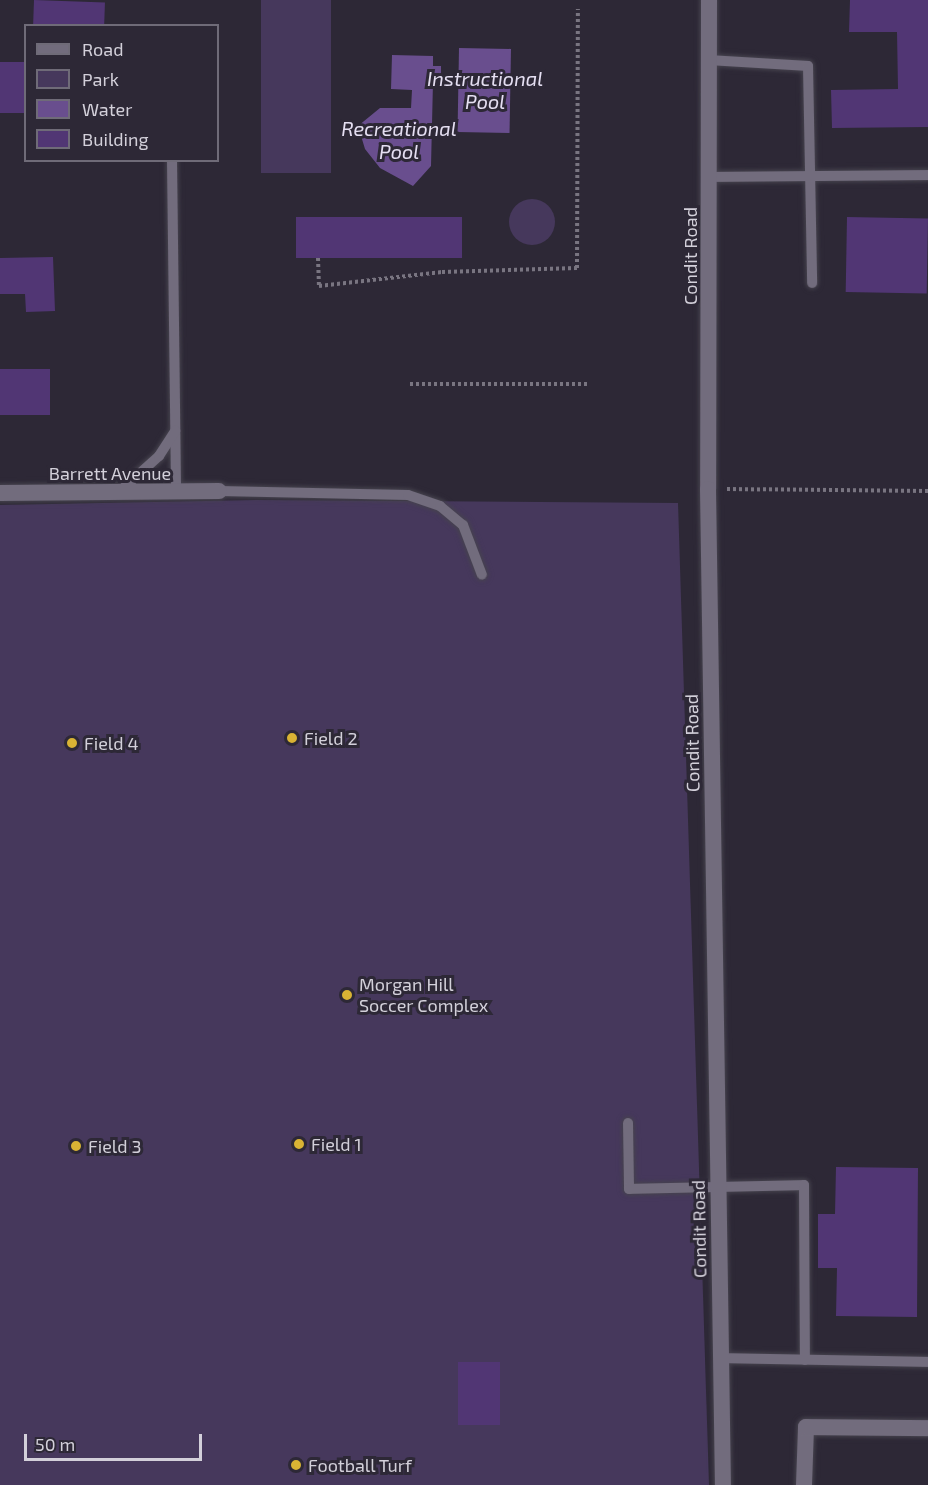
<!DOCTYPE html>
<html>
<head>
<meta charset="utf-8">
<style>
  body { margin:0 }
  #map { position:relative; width:928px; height:1485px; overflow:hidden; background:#2d2836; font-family:"Exo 2",sans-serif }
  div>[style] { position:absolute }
  .green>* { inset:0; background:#46385c; transform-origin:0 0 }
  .round { border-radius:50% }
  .water>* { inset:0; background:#694e8e; transform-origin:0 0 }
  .building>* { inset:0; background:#513674; transform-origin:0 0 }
  .path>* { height:4px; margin-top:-2px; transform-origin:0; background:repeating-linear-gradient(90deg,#797581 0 3px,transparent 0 6px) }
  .roads { filter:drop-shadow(0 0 2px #46434e) drop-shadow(0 0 2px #46434e) }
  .service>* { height:10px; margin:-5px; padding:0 5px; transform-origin:5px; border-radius:5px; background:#726c7d }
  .minor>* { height:16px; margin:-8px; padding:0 8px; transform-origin:8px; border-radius:8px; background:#726c7d }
  .tertiary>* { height:16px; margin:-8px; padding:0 8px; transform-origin:8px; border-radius:8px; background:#726c7d }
  .dots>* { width:16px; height:16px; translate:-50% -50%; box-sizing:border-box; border:3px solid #2d2836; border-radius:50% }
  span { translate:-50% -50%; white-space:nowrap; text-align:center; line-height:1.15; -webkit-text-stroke:6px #2d2836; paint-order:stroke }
  .street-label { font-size:18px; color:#d3d0da }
  .poi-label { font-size:18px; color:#d3d0da }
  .left { translate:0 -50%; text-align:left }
  .water-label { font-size:20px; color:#e5dff2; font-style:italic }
  .legend { position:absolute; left:24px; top:24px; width:195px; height:138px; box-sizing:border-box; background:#2d2836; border:2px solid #6f6b78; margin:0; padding:8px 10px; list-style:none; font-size:18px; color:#d3d0da }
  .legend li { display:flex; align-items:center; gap:12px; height:30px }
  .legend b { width:30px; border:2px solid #6f6b78 }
  .scale { position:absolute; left:24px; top:1434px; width:178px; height:27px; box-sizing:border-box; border:3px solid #d3d0da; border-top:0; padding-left:8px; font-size:18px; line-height:21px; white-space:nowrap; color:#d3d0da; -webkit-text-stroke:4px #2d2836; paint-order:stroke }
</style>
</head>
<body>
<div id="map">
  <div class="green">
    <i style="left:261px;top:0;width:70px;height:173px"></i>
    <i class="round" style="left:509px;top:199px;width:46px;height:46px"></i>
    <i style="clip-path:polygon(258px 500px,678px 503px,709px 1485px,0 1485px,0 505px)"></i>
  </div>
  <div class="water">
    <i style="left:459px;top:48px;width:52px;height:84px;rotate:1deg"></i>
    <i style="clip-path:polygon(392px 55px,433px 56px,433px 66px,441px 66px,441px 82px,433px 82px,431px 166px,413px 186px,380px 168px,365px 149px,358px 126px,380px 108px,411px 108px,412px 90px,391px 89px)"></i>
  </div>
  <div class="building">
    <i style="left:34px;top:0;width:71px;height:26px;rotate:2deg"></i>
    <i style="clip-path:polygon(850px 0,928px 0,928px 127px,832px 128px,831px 90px,898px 89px,897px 32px,849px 32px)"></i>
    <i style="left:26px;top:62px;width:51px;height:26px;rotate:90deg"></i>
    <i style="left:296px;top:217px;width:166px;height:41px"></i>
    <i style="left:847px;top:217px;width:81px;height:75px;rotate:1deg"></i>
    <i style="clip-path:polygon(53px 257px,55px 311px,26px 312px,25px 294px,0 294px,0 258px)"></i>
    <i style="left:0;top:369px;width:50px;height:46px"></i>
    <i style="clip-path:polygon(836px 1167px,918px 1168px,917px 1317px,836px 1316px,837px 1268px,818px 1268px,818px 1214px,835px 1214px)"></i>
    <i style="left:458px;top:1362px;width:42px;height:63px"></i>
  </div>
  <div class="path">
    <i style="left:318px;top:258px;width:28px;rotate:88deg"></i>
    <i style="left:319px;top:286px;width:124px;rotate:-6.5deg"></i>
    <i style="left:442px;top:272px;width:135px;rotate:-1.7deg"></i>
    <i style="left:577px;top:268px;width:259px;rotate:-89.8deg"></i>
    <i style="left:410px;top:384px;width:179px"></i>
    <i style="left:727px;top:489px;width:201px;rotate:0.6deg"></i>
  </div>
  <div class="roads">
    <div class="service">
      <i style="left:709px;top:60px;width:99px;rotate:3.5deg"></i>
      <i style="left:808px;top:66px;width:217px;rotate:88.9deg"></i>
      <i style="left:172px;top:160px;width:332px;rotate:89.3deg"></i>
      <i style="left:709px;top:177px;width:219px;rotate:-0.5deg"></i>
      <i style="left:219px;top:491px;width:189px;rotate:1.2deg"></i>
      <i style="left:408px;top:495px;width:34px;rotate:19deg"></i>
      <i style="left:440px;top:506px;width:30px;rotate:40deg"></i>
      <i style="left:463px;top:525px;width:53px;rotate:69.2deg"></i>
      <i style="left:119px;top:492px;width:54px;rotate:-42deg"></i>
      <i style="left:159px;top:456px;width:30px;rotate:-57deg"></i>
      <i style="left:628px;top:1123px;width:66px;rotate:89.1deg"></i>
      <i style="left:629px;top:1189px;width:175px;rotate:-1.3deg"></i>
      <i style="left:804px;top:1185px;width:175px;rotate:89.7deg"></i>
      <i style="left:721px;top:1358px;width:207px;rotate:1.1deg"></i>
    </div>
    <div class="minor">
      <i style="left:0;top:493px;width:219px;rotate:-0.5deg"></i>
      <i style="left:804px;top:1485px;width:58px;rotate:-88deg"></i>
      <i style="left:806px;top:1427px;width:122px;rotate:0.5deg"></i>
    </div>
    <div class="tertiary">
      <i style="left:709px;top:0;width:489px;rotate:90.1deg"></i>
      <i style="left:708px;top:489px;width:996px;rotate:89.14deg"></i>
    </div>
  </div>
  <div class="dots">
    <i style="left:292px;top:738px;background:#d9b334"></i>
    <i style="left:72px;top:743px;background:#d9b334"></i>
    <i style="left:347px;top:995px;background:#d9b334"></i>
    <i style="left:299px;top:1144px;background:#d9b334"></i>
    <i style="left:76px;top:1146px;background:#d9b334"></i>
    <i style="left:296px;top:1465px;background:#d9b334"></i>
  </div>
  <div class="street-label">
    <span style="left:690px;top:256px;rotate:-90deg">Condit Road</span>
    <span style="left:110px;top:473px">Barrett Avenue</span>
    <span style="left:692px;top:743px;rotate:-91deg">Condit Road</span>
    <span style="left:699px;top:1229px;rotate:-91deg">Condit Road</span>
  </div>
  <div class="poi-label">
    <span class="left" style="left:304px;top:738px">Field 2</span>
    <span class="left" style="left:84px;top:743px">Field 4</span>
    <span class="left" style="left:359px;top:995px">Morgan Hill<br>Soccer Complex</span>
    <span class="left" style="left:311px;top:1144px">Field 1</span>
    <span class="left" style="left:88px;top:1146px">Field 3</span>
    <span class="left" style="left:308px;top:1465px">Football Turf</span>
  </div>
  <div class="water-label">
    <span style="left:485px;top:90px">Instructional<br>Pool</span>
    <span style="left:399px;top:140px">Recreational<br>Pool</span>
  </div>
  <ul class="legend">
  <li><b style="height:8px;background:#726c7d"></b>Road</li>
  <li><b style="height:16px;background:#46385c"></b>Park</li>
  <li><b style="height:16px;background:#694e8e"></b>Water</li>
  <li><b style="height:16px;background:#513674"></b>Building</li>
  </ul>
  <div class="scale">50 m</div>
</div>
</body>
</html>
